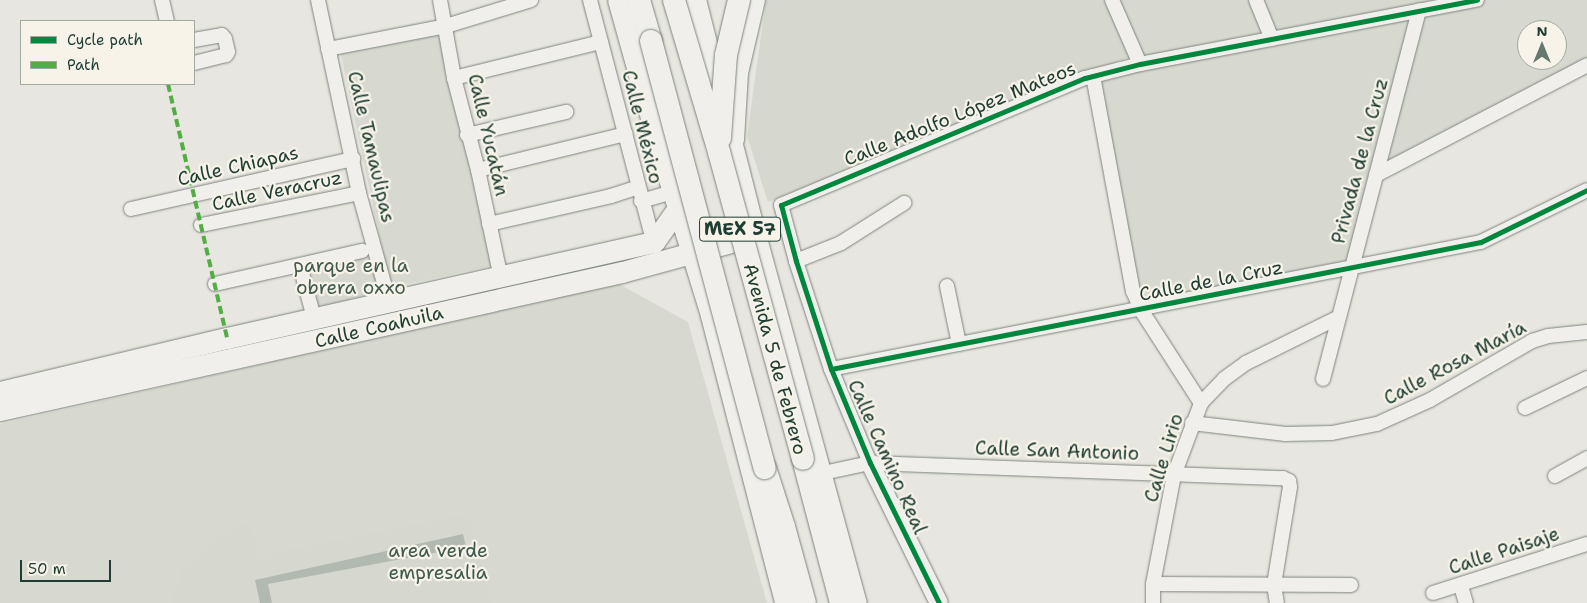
<!DOCTYPE html>
<html>
<head>
<meta charset="utf-8">
<style>
  body { margin:0 }
  #map { position:relative; width:1587px; height:603px; overflow:hidden; background:#e7e6e0; font-family:"Shantell Sans",sans-serif }
  div>[style] { position:absolute }
  .built>* { inset:0; background:#d7d9d0; transform-origin:0 0 }
  .green>* { inset:0; background:#d6d8cf; transform-origin:0 0 }
  .water>* { inset:0; background:#b2b9b0 }
  .roads { filter:drop-shadow(0 0 1px #7e847f) drop-shadow(0 0 1px #7e847f) }
  .minor>* { height:14px; margin:-7px; padding:0 7px; transform-origin:7px; border-radius:7px; background:#f0efeb }
  .tertiary>* { height:18px; margin:-9px; padding:0 9px; transform-origin:9px; border-radius:9px; background:#f0efeb }
  .secondary>* { height:20px; margin:-10px; padding:0 10px; transform-origin:10px; border-radius:10px; background:#f0efeb }
  .primary>* { height:21px; margin:-10.5px; padding:0 10.5px; transform-origin:10.5px; border-radius:10.5px; background:#f0efeb }
  .trunk>* { height:22px; margin:-11px; padding:0 11px; transform-origin:11px; border-radius:11px; background:#f0efeb }
  .bridges { filter:drop-shadow(0 0 1px #7e847f) drop-shadow(0 0 1px #7e847f) }
  .trunk-bridge>* { height:22px; margin:-11px; padding:0 11px; transform-origin:11px; border-radius:11px; background:#f0efeb }
  .quiet>* { height:4px; margin-top:-2px; transform-origin:0; background:repeating-linear-gradient(90deg,#52ad45 0 8px,transparent 0 12px) }
  .cycleway>* { height:5px; margin:-2.5px; padding:0 2.5px; transform-origin:2.5px; border-radius:2.5px; background:#00873e }
  span { translate:-50% -50%; white-space:nowrap; text-align:center; line-height:1.15; -webkit-text-stroke:4.5px #f7f3e8; paint-order:stroke }
  .shield-label span { padding:1px 4px; background:#f7f3e8; border:1px solid; border-radius:4px; -webkit-text-stroke-width:0 }
  .shield-label { font-size:18px; color:#1f3d34; font-weight:700 }
  .street-label { font-size:19px; color:#1f3d34 }
  .park-label { font-size:19px; color:#415a50 }
  .legend { position:absolute; left:20px; top:20px; width:175px; height:65px; box-sizing:border-box; background:#f7f3e8; border:1px solid #a1aaa0; margin:0; padding:6px 9px; list-style:none; font-size:15px; color:#1f3d34 }
  .legend li { display:flex; align-items:center; gap:10px; height:25px }
  .legend b { width:25px; border:1px solid #a1aaa0 }
  .north { position:absolute; left:1517px; top:20px; width:50px; height:50px; box-sizing:border-box; background:#f7f3e8; border:1px solid #a1aaa0; border-radius:50%; rotate:0deg; font-size:14px; font-weight:700; line-height:20px; text-align:center; color:#1f3d34 }
  .north::after { content:''; display:block; margin:auto; width:18px; height:22px; background:#657870; clip-path:polygon(50% 0,100% 100%,50% 72%,0 100%) }
  .scale { position:absolute; left:20px; top:560px; width:91px; height:22px; box-sizing:border-box; border:2px solid #1f3d34; border-top:0; padding-left:6px; font-size:15px; line-height:18px; white-space:nowrap; color:#1f3d34; -webkit-text-stroke:4px #f7f3e8; paint-order:stroke }
</style>
</head>
<body>
<div id="map">
  <div class="built">
    <i style="clip-path:polygon(evenodd,1112px 0,1587px 0,1587px 65px,1376px 175px,1351px 268px,1141px 310px,1093px 76px,1140px 63px,1112px 0,1527px 30px,1557px 30px,1557px 60px,1527px 60px,1527px 30px)"></i>
    <i style="left:443px;top:30px;width:241px;height:105px;rotate:78deg"></i>
    <i style="clip-path:polygon(617px 283px,688px 322px,767px 603px,0 603px,0 424px)"></i>
  </div>
  <div class="green">
    <i style="clip-path:polygon(766px 0,1110px 0,1131px 56px,768px 202px,747px 136px)"></i>
    <i style="left:372px;top:251px;width:42px;height:66px;rotate:76deg"></i>
    <i style="clip-path:polygon(469px 514px,491px 603px,172px 603px,180px 572px,198px 550px,222px 532px,252px 522px,258px 556px)"></i>
  </div>
  <div class="water">
    <i style="clip-path:polygon(463px 534px,466px 547px,268px 584px,272px 603px,260px 603px,255px 580px)"></i>
  </div>
  <div class="roads">
    <div class="minor">
      <i style="left:162px;top:0;width:22px;rotate:77deg"></i>
      <i style="left:318px;top:0;width:197px;rotate:78deg"></i>
      <i style="left:359px;top:193px;width:112px;rotate:74.5deg"></i>
      <i style="left:440px;top:0;width:79px;rotate:79.8deg"></i>
      <i style="left:454px;top:78px;width:95px;rotate:75.4deg"></i>
      <i style="left:478px;top:170px;width:110px;rotate:78deg"></i>
      <i style="left:590px;top:0;width:255px;rotate:75.3deg"></i>
      <i style="left:1112px;top:0;width:70px;rotate:66.4deg"></i>
      <i style="left:1256px;top:0;width:42px;rotate:67.7deg"></i>
      <i style="left:194px;top:40px;width:28px;rotate:-10deg"></i>
      <i style="left:222px;top:35px;width:5px;rotate:53deg"></i>
      <i style="left:225px;top:39px;width:13px;rotate:77deg"></i>
      <i style="left:228px;top:52px;width:4px;rotate:124deg"></i>
      <i style="left:226px;top:55px;width:33px;rotate:166deg"></i>
      <i style="left:328px;top:49px;width:120px;rotate:-11deg"></i>
      <i style="left:446px;top:26px;width:89px;rotate:-17deg"></i>
      <i style="left:1093px;top:76px;width:219px;rotate:79.5deg"></i>
      <i style="left:1133px;top:291px;width:21px;rotate:67deg"></i>
      <i style="left:1141px;top:310px;width:111px;rotate:57.2deg"></i>
      <i style="left:454px;top:78px;width:151px;rotate:-13.8deg"></i>
      <i style="left:467px;top:135px;width:102px;rotate:-13.1deg"></i>
      <i style="left:478px;top:170px;width:152px;rotate:-13.7deg"></i>
      <i style="left:1376px;top:175px;width:238px;rotate:-27.5deg"></i>
      <i style="left:641px;top:201px;width:33px;rotate:-16deg"></i>
      <i style="left:131px;top:209px;width:228px;rotate:-12.7deg"></i>
      <i style="left:489px;top:224px;width:125px;rotate:-12.9deg"></i>
      <i style="left:611px;top:196px;width:28px;rotate:-18deg"></i>
      <i style="left:201px;top:225px;width:161px;rotate:-11.4deg"></i>
      <i style="left:796px;top:261px;width:48px;rotate:-21.8deg"></i>
      <i style="left:841px;top:243px;width:75px;rotate:-32.4deg"></i>
      <i style="left:300px;top:266px;width:54px;rotate:74.9deg"></i>
      <i style="left:215px;top:284px;width:151px;rotate:-12.7deg"></i>
      <i style="left:947px;top:286px;width:59px;rotate:78.3deg"></i>
      <i style="left:831px;top:369px;width:662px;rotate:-11.06deg"></i>
      <i style="left:1481px;top:242px;width:118px;rotate:-26.1deg"></i>
      <i style="left:1323px;top:379px;width:381px;rotate:-75.4deg"></i>
      <i style="left:1525px;top:408px;width:69px;rotate:-25.8deg"></i>
      <i style="left:1192px;top:423px;width:94px;rotate:6.7deg"></i>
      <i style="left:1285px;top:434px;width:47px;rotate:-1.2deg"></i>
      <i style="left:1332px;top:433px;width:46px;rotate:-11.3deg"></i>
      <i style="left:1377px;top:424px;width:58px;rotate:-24.4deg"></i>
      <i style="left:1430px;top:400px;width:118px;rotate:-30deg"></i>
      <i style="left:1532px;top:341px;width:17px;rotate:-17deg"></i>
      <i style="left:1548px;top:336px;width:39px;rotate:-6deg"></i>
      <i style="left:870px;top:463px;width:102px;rotate:-112.5deg"></i>
      <i style="left:831px;top:369px;width:114px;rotate:-108deg"></i>
      <i style="left:796px;top:261px;width:58px;rotate:-105deg"></i>
      <i style="left:781px;top:205px;width:329px;rotate:-22.7deg"></i>
      <i style="left:1085px;top:78px;width:57px;rotate:-14.3deg"></i>
      <i style="left:1140px;top:64px;width:343px;rotate:-10.8deg"></i>
      <i style="left:823px;top:473px;width:48px;rotate:-12deg"></i>
      <i style="left:870px;top:463px;width:413px;rotate:2.1deg"></i>
      <i style="left:1283px;top:478px;width:7px;rotate:27deg"></i>
      <i style="left:1289px;top:481px;width:6px;rotate:81deg"></i>
      <i style="left:1290px;top:487px;width:99px;rotate:99.3deg"></i>
      <i style="left:1274px;top:585px;width:18px;rotate:81deg"></i>
      <i style="left:1555px;top:476px;width:37px;rotate:-29deg"></i>
      <i style="left:1153px;top:584px;width:198px;rotate:0.3deg"></i>
      <i style="left:1461px;top:586px;width:18px;rotate:74deg"></i>
      <i style="left:1433px;top:593px;width:162px;rotate:-17.7deg"></i>
      <i style="left:1153px;top:603px;width:19px;rotate:-90deg"></i>
      <i style="left:1153px;top:584px;width:111px;rotate:-79.1deg"></i>
      <i style="left:1174px;top:475px;width:77px;rotate:-69.4deg"></i>
      <i style="left:1201px;top:403px;width:33px;rotate:-46deg"></i>
      <i style="left:1224px;top:379px;width:27px;rotate:-36deg"></i>
      <i style="left:1246px;top:363px;width:102px;rotate:-26.3deg"></i>
    </div>
    <div class="tertiary">
      <i style="left:735px;top:140px;width:67px;rotate:-86.6deg"></i>
      <i style="left:739px;top:73px;width:75px;rotate:-76.9deg"></i>
      <i style="left:870px;top:463px;width:156px;rotate:63.8deg"></i>
    </div>
    <div class="secondary">
      <i style="left:618px;top:0;width:145px;rotate:74.4deg"></i>
      <i style="left:657px;top:140px;width:184px;rotate:72.9deg"></i>
      <i style="left:711px;top:316px;width:296px;rotate:75.5deg"></i>
      <i style="left:696px;top:0;width:243px;rotate:75.7deg"></i>
      <i style="left:756px;top:235px;width:382px;rotate:74.7deg"></i>
    </div>
    <div class="primary">
      <i style="left:0;top:392px;width:233px;rotate:-13.4deg"></i>
      <i style="left:227px;top:338px;width:438px;rotate:-12.7deg"></i>
      <i style="left:654px;top:242px;width:42px;rotate:-54.8deg"></i>
      <i style="left:0;top:410px;width:637px;rotate:-12.51deg"></i>
      <i style="left:622px;top:272px;width:139px;rotate:-15.4deg"></i>
    </div>
    <div class="trunk">
      <i style="left:639px;top:0;width:43px;rotate:73.7deg"></i>
      <i style="left:803px;top:459px;width:149px;rotate:75.2deg"></i>
      <i style="left:765px;top:468px;width:62px;rotate:72.1deg"></i>
      <i style="left:784px;top:527px;width:79px;rotate:74.6deg"></i>
    </div>
  </div>
  <div class="bridges">
    <div class="trunk-bridge">
      <i style="left:674px;top:0;width:159px;rotate:73.5deg"></i>
      <i style="left:719px;top:152px;width:318px;rotate:74.7deg"></i>
      <i style="left:651px;top:41px;width:442px;rotate:75.1deg"></i>
      <i style="left:720px;top:138px;width:83px;rotate:-85.9deg"></i>
      <i style="left:726px;top:55px;width:57px;rotate:-76.7deg"></i>
    </div>
  </div>
  <div class="quiet">
    <i style="left:168px;top:84px;width:261px;rotate:76.9deg"></i>
  </div>
  <div class="cycleway">
    <i style="left:831px;top:369px;width:662px;rotate:-11.06deg"></i>
    <i style="left:1481px;top:242px;width:118px;rotate:-26.1deg"></i>
    <i style="left:939px;top:603px;width:156px;rotate:-116.2deg"></i>
    <i style="left:870px;top:463px;width:102px;rotate:-112.5deg"></i>
    <i style="left:831px;top:369px;width:114px;rotate:-108deg"></i>
    <i style="left:796px;top:261px;width:58px;rotate:-105deg"></i>
    <i style="left:781px;top:205px;width:329px;rotate:-22.7deg"></i>
    <i style="left:1085px;top:78px;width:57px;rotate:-14.3deg"></i>
    <i style="left:1140px;top:64px;width:343px;rotate:-10.8deg"></i>
  </div>
  <div class="shield-label">
    <span style="left:740px;top:229px">MEX 57</span>
  </div>
  <div class="street-label">
    <span style="left:960px;top:114px;rotate:-22deg">Calle Adolfo López Mateos</span>
    <span style="left:642px;top:127px;rotate:76deg">Calle México</span>
    <span style="left:488px;top:135px;rotate:77deg">Calle Yucatán</span>
    <span style="left:371px;top:147px;rotate:77deg">Calle Tamaulipas</span>
    <span style="left:1360px;top:161px;rotate:-75deg">Privada de la Cruz</span>
    <span style="left:238px;top:166px;rotate:-13deg">Calle Chiapas</span>
    <span style="left:277px;top:191px;rotate:-12deg">Calle Veracruz</span>
    <span style="left:1211px;top:281px;rotate:-11deg">Calle de la Cruz</span>
    <span style="left:379px;top:327px;rotate:-13deg">Calle Coahuila</span>
    <span style="left:775px;top:359px;rotate:75deg">Avenida 5 de Febrero</span>
    <span style="left:1455px;top:363px;rotate:-28deg">Calle Rosa María</span>
    <span style="left:1057px;top:451px;rotate:2deg">Calle San Antonio</span>
    <span style="left:887px;top:457px;rotate:66deg">Calle Camino Real</span>
    <span style="left:1164px;top:458px;rotate:-73deg">Calle Lirio</span>
    <span style="left:1504px;top:551px;rotate:-18deg">Calle Paisaje</span>
  </div>
  <div class="park-label">
    <span style="left:351px;top:277px">parque en la<br>obrera oxxo</span>
    <span style="left:438px;top:562px">area verde<br>empresalia</span>
  </div>
  <ul class="legend">
  <li><b style="height:6px;background:#00873e"></b>Cycle path</li>
  <li><b style="height:6px;background:#52ad45"></b>Path</li>
  </ul>
  <div class="north">N</div>
  <div class="scale">50 m</div>
</div>
</body>
</html>
